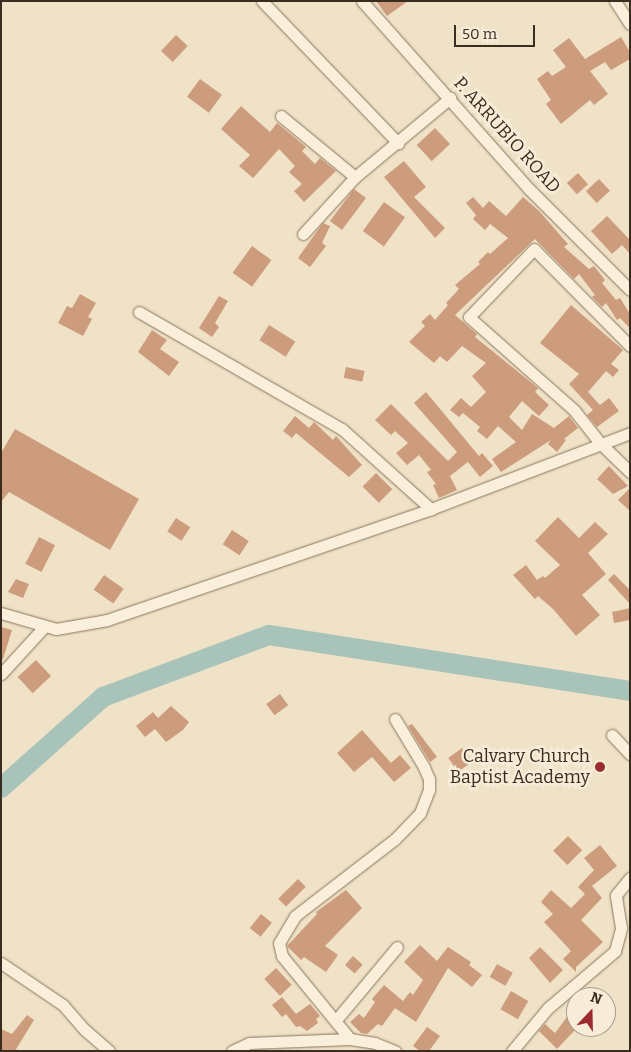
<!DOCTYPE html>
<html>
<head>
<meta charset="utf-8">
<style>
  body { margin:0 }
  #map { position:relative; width:631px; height:1052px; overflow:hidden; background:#efe2c7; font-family:Bitter,serif }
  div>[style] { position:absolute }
  .river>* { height:20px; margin:-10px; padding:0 10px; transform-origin:10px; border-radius:10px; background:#a8c3ba }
  .building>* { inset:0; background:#cd9c7d; transform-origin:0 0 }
  .roads { filter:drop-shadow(0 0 1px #8b745c) drop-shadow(0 0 1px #8b745c) }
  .minor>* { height:11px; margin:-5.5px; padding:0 5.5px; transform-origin:5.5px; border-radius:5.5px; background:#f9efda }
  .dots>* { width:14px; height:14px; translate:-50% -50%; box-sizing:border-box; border:2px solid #f6ecd7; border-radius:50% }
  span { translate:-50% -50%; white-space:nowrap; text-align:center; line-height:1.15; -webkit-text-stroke:5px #f6ecd7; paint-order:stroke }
  .street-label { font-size:18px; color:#3b2c20 }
  .poi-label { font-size:18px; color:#3b2c20 }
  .right { translate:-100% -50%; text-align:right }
  .frame { position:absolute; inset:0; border:2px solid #3b2c20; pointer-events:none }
  .north { position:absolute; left:566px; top:987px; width:50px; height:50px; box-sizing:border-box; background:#f6ecd7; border:1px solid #ab9f8e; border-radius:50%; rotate:21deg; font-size:14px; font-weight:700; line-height:20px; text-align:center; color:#3b2c20 }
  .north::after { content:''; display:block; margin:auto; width:18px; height:22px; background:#9b2b2f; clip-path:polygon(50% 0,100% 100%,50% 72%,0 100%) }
  .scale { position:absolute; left:454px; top:25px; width:81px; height:22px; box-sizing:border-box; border:2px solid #3b2c20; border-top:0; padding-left:6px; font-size:15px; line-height:18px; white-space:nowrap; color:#3b2c20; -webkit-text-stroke:4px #f6ecd7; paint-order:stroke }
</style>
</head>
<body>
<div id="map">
  <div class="river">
    <i style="left:1px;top:788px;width:137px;rotate:-41.7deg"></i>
    <i style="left:103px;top:697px;width:177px;rotate:-20.5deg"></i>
    <i style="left:269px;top:635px;width:365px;rotate:8.8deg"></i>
  </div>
  <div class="building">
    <i style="clip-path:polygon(376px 1px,408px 1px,387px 16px)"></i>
    <i style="left:176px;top:35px;width:16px;height:22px;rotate:43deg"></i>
    <i style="clip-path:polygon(621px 37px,630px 52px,630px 59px,611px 70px,605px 62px,590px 71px,608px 94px,594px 105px,590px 100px,561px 124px,546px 104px,551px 100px,537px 79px,548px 71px,552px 76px,566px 67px,553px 50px,569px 38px,585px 59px)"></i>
    <i style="left:200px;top:79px;width:27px;height:22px;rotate:36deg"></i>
    <i style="clip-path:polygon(241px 106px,270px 132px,277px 123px,306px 147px,302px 151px,315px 164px,320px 158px,336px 171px,304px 202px,294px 191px,302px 184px,289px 172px,295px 166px,279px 149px,253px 178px,239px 166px,250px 155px,221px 129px)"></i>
    <i style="left:435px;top:128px;width:22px;height:25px;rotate:47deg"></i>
    <i style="clip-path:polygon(404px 161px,426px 187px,414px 197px,445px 228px,435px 238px,384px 177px)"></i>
    <i style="left:578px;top:173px;width:15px;height:15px;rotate:48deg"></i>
    <i style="left:599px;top:179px;width:16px;height:18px;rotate:47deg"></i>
    <i style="left:354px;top:189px;width:15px;height:40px;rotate:37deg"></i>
    <i style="clip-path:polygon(473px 197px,483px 208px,489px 201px,506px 216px,523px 197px,539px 211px,568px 244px,564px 247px,589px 269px,594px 266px,605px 280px,602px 283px,616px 300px,620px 298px,630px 314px,630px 328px,620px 318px,617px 320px,606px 303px,602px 307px,592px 297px,595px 295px,579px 274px,574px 279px,535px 239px,455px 315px,477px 334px,475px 337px,538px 388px,535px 392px,549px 405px,539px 416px,522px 401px,509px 417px,522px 430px,532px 414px,554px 428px,569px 416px,578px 428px,564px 439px,566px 440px,557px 452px,548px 444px,551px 440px,501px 472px,492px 459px,516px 442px,498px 426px,487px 439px,477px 431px,480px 427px,463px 413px,459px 417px,450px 410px,461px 398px,471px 407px,486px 392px,472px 376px,486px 363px,462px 346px,447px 362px,440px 356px,434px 363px,409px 342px,425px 326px,421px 322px,430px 314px,435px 320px,448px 305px,446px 303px,459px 289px,455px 285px,480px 264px,478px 262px,488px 252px,490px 254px,508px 238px,490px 224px,485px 230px,473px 219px,476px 215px,466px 203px)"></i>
    <i style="left:384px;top:202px;width:26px;height:36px;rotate:36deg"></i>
    <i style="clip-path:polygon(607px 216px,630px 240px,630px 254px,622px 245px,612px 254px,591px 231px)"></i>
    <i style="clip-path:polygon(323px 223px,330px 226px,322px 243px,326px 246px,310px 267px,298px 258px)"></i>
    <i style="left:252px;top:246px;width:24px;height:33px;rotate:36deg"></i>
    <i style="clip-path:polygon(80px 294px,96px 303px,88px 317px,92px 319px,83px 336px,58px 323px,67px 306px,72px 308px)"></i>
    <i style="clip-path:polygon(219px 296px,228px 301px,215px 323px,219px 327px,212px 337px,199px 328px)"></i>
    <i style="clip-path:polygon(571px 305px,623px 350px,611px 364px,619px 370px,613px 377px,606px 371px,588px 392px,600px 405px,609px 398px,619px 411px,597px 427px,587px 415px,593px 410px,569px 384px,579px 374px,540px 343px)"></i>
    <i style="left:269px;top:325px;width:31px;height:18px;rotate:32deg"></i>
    <i style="clip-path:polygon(152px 330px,167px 340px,160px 349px,179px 362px,169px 376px,138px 352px)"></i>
    <i style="left:346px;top:367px;width:19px;height:11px;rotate:12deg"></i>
    <i style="clip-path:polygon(426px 392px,479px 456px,482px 453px,493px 466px,480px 477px,468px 462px,450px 476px,457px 490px,439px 498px,433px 485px,436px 484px,427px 472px,431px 470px,419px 455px,407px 465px,396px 453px,408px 443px,395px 431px,391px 435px,375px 420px,391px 404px,448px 461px,457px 452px,414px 403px)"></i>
    <i style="clip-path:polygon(295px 416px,309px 428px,314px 422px,333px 440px,336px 436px,362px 465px,349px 477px,296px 433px,292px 438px,283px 431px)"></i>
    <i style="clip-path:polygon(15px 429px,139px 499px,110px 550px,9px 492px,1px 502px,1px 453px)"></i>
    <i style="clip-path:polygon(609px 466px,628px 486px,613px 494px,597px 479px)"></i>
    <i style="left:376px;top:473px;width:23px;height:19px;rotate:45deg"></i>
    <i style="clip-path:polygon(630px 488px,630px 511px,618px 500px)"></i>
    <i style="clip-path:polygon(558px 517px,579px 538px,595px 522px,608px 534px,588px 553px,606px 574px,582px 595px,600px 615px,576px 636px,553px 609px,538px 596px,535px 599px,513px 575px,526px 565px,537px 580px,543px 576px,545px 578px,560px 565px,535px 541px)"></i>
    <i style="left:176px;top:518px;width:17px;height:16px;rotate:33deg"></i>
    <i style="left:232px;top:530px;width:20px;height:17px;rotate:33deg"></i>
    <i style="left:39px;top:537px;width:18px;height:30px;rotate:27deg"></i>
    <i style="clip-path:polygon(614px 574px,630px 590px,630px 604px,608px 580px)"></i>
    <i style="left:104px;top:575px;width:24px;height:18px;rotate:35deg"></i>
    <i style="clip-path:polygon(16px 579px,29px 584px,23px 598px,8px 592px)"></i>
    <i style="clip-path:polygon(630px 608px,630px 620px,614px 623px,612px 612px)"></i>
    <i style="clip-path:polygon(1px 627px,12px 630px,3px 659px,1px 658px)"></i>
    <i style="left:36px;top:660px;width:22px;height:25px;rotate:47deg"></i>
    <i style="left:280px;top:694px;width:14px;height:17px;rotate:54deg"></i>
    <i style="clip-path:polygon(171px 706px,189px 722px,183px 730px,166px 742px,155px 729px,145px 737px,136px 726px,153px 712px,158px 718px)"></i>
    <i style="clip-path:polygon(412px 724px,437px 757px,430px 762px,408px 726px)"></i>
    <i style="clip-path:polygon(362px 730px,391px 763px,400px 755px,411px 768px,394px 782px,372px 757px,354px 772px,337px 753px)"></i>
    <i style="left:462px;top:748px;width:17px;height:17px;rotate:54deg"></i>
    <i style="left:568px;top:836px;width:20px;height:21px;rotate:45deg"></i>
    <i style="clip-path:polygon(600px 845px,617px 866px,592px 886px,602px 898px,581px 920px,603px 942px,576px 967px,576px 972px,563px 959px,571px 951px,544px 922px,553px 914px,541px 902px,551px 890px,571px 908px,585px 894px,578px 887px,594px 870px,584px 858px)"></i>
    <i style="left:298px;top:879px;width:11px;height:28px;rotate:45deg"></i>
    <i style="clip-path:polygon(346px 890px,362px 908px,325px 946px,338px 955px,326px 972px,304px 957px,301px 960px,287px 946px,317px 914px,316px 912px)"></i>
    <i style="left:261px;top:914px;width:14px;height:18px;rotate:39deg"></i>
    <i style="clip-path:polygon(420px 945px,437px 961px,448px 947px,471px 962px,469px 965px,482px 975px,472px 987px,448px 968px,416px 1022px,395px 1008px,382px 1026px,378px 1024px,367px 1034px,361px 1033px,350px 1022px,359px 1014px,364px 1018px,375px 1002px,372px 999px,384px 985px,403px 1001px,410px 992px,413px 995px,423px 980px,404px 962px)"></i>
    <i style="clip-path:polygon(540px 947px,563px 970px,550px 983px,529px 958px)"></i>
    <i style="left:353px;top:956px;width:13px;height:12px;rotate:42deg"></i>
    <i style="left:497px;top:964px;width:18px;height:15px;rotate:29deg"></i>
    <i style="left:276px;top:968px;width:23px;height:16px;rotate:47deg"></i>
    <i style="left:511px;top:991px;width:20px;height:21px;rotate:30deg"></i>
    <i style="clip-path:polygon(282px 997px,296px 1014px,310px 1004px,320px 1016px,316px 1019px,318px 1023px,307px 1031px,300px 1026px,296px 1027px,286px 1014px,282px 1017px,272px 1005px)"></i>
    <i style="clip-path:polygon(576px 1005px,576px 1029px,557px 1049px,539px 1031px,545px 1024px,555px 1033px)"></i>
    <i style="clip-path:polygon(27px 1015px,34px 1020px,15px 1051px,1px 1051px,1px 1029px,12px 1034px)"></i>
    <i style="clip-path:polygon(427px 1027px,440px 1036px,429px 1051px,420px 1051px,413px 1046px)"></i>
  </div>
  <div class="roads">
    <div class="minor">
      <i style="left:262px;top:1px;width:197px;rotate:46.2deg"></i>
      <i style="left:362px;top:1px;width:253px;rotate:48.4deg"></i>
      <i style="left:530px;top:190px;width:141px;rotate:45deg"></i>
      <i style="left:615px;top:1px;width:27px;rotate:57deg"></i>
      <i style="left:281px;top:116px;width:96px;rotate:39.5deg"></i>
      <i style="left:303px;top:234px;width:77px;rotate:-47.6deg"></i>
      <i style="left:355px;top:177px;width:124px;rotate:-39.7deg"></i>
      <i style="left:139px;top:312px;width:234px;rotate:30deg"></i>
      <i style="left:342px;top:429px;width:120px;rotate:42deg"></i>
      <i style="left:630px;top:346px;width:136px;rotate:-134.7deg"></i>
      <i style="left:534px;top:249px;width:94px;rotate:133.7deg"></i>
      <i style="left:469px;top:317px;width:140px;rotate:41.5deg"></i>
      <i style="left:574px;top:410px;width:42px;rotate:51.8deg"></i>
      <i style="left:600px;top:443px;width:42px;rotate:44deg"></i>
      <i style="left:1px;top:613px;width:57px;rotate:16.2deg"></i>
      <i style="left:56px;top:629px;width:52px;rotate:-10deg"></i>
      <i style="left:107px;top:620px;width:342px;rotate:-18.9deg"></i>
      <i style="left:431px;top:509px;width:213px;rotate:-20.9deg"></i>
      <i style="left:1px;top:674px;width:64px;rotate:-47.5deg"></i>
      <i style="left:612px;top:735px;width:26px;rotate:47deg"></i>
      <i style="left:1px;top:963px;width:75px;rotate:34.1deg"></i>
      <i style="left:63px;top:1005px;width:33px;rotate:49deg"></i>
      <i style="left:85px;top:1030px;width:32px;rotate:41deg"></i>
      <i style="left:336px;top:1020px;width:95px;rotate:-50.1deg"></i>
      <i style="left:350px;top:1039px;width:107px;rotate:-129.3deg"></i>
      <i style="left:282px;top:956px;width:13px;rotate:-103deg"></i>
      <i style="left:279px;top:943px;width:31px;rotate:-59deg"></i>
      <i style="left:295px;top:916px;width:126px;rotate:-37.6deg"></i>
      <i style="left:395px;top:839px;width:36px;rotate:-46deg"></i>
      <i style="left:420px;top:813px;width:25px;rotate:-69deg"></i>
      <i style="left:429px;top:790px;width:11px;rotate:-90deg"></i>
      <i style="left:429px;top:779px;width:13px;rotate:-113deg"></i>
      <i style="left:424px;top:767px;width:56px;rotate:-121.1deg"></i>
      <i style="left:232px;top:1051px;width:19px;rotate:-25deg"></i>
      <i style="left:249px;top:1043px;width:101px;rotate:-2.3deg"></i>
      <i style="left:350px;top:1039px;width:25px;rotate:9deg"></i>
      <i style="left:375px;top:1043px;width:22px;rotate:22deg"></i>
      <i style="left:512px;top:1051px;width:56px;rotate:-50.1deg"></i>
      <i style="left:548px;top:1008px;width:88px;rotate:-40.4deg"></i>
      <i style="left:615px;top:951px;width:24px;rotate:-75deg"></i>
      <i style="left:621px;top:928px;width:33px;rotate:-99deg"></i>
      <i style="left:616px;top:895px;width:22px;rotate:-51deg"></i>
    </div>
  </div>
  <div class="dots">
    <i style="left:600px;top:767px;background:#9b2b2f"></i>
  </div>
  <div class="street-label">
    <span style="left:507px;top:135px;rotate:48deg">P. ARRUBIO ROAD</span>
  </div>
  <div class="poi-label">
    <span class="right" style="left:590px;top:767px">Calvary Church<br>Baptist Academy</span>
  </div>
  <div class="frame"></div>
  <div class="north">N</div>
  <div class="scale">50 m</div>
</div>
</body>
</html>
